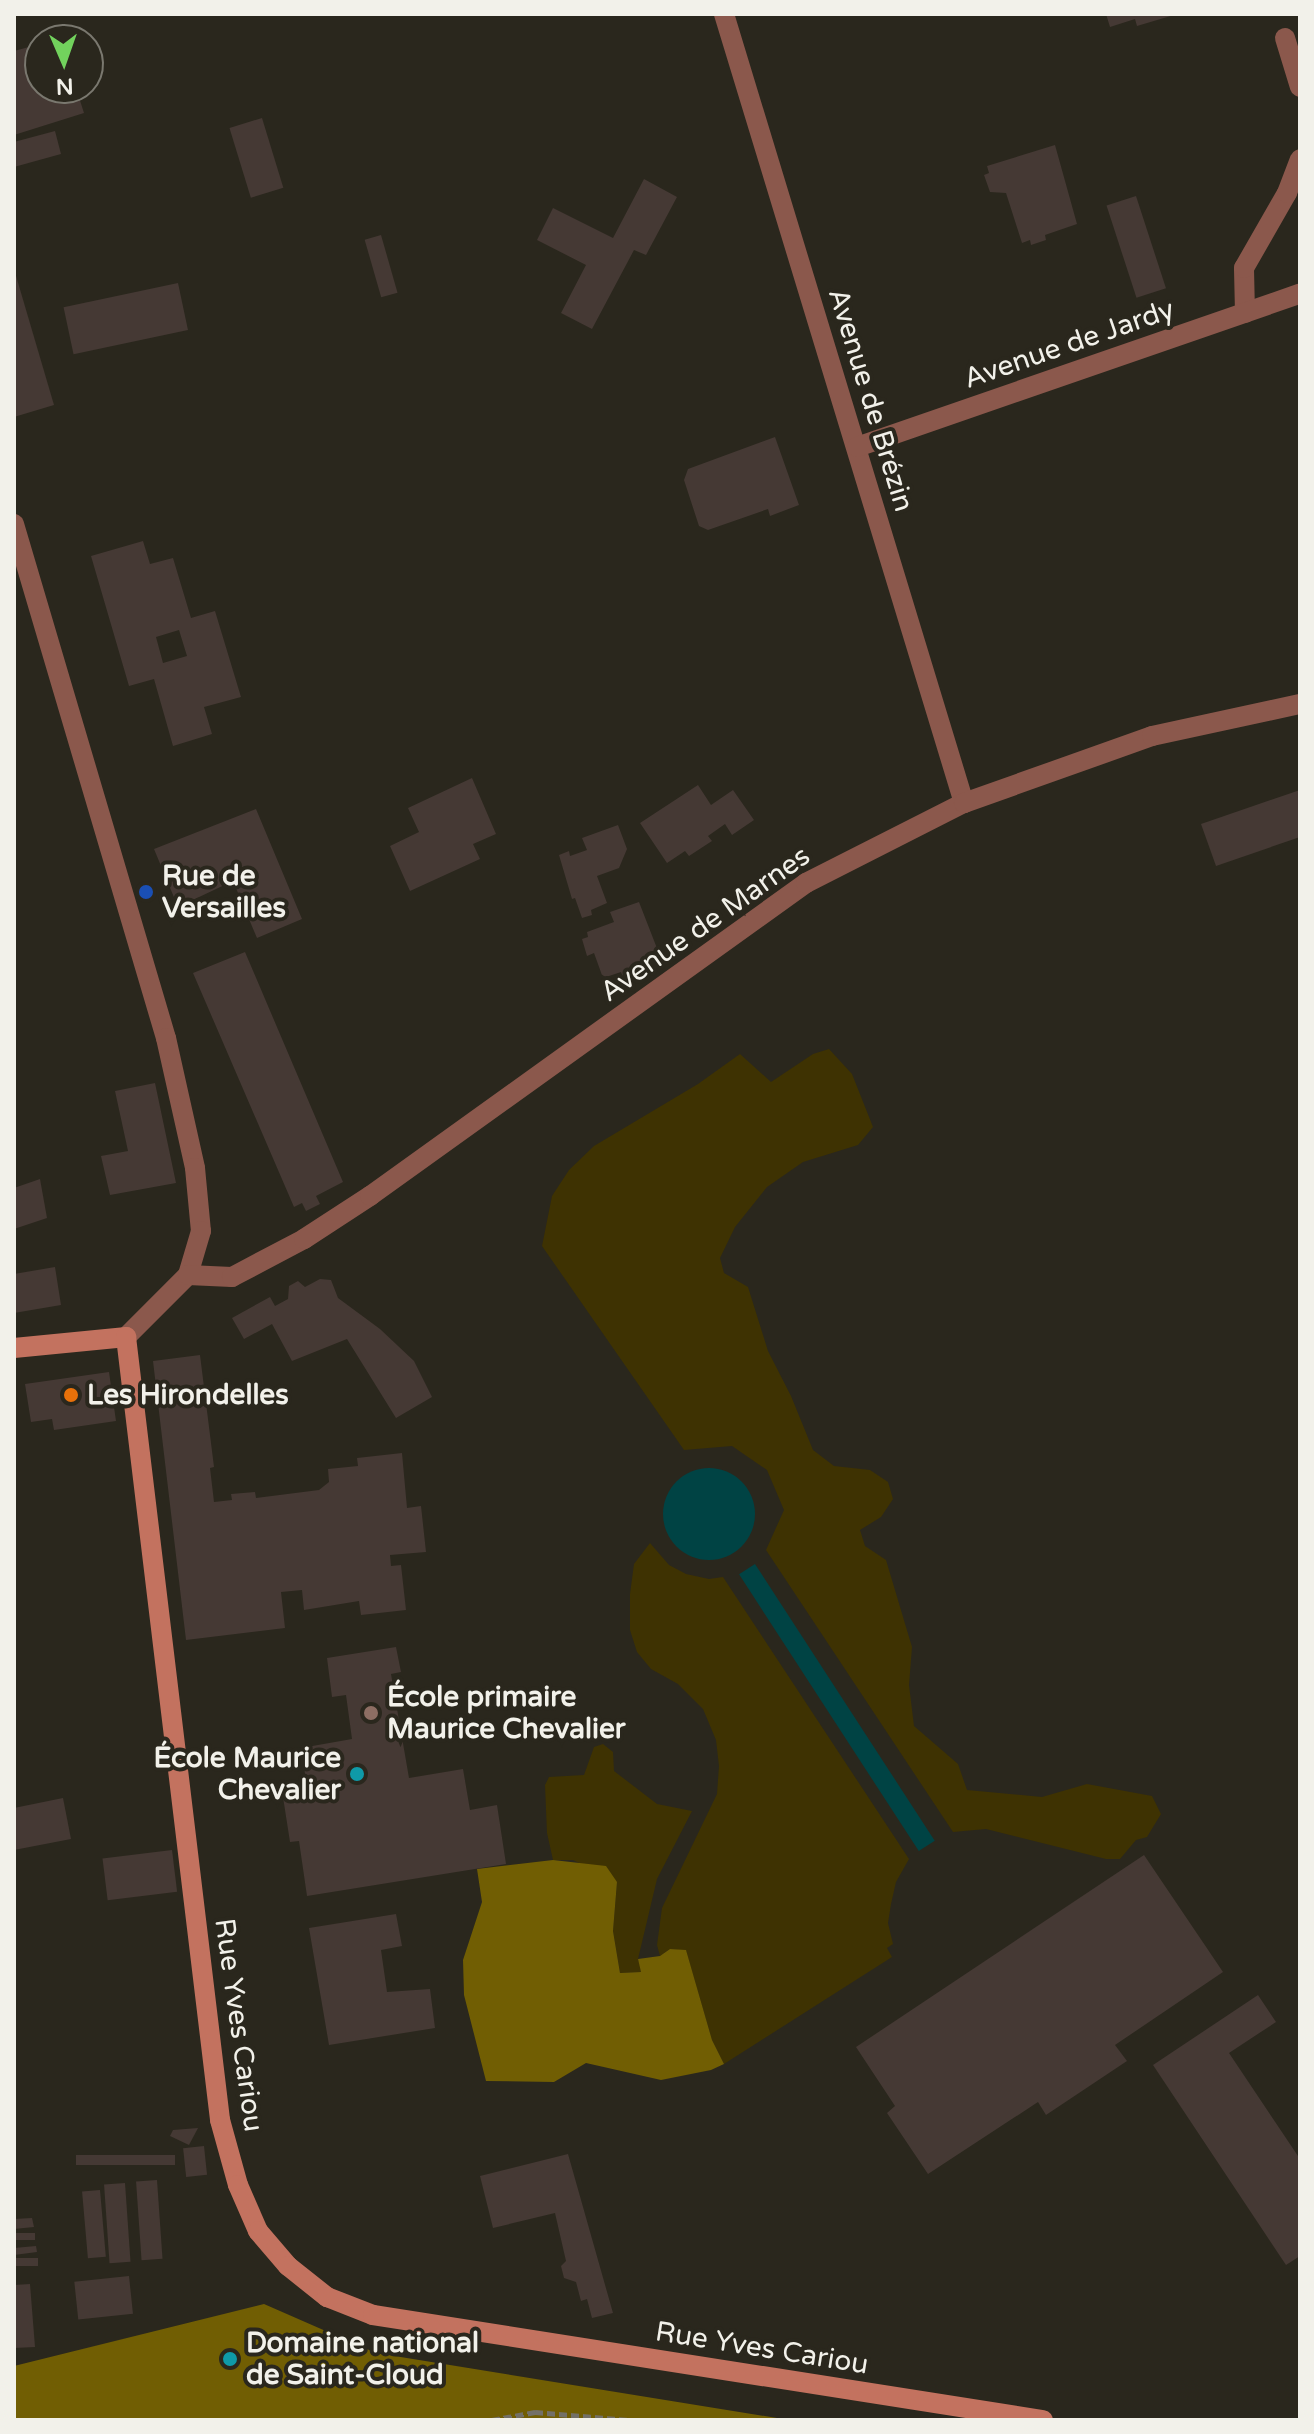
<!DOCTYPE html>
<html>
<head>
<meta charset="utf-8">
<style>
  body { margin:0 }
  #map { position:relative; width:1314px; height:2434px; overflow:hidden; background:#2a271d; font-family:"Varela Round",sans-serif }
  div>[style] { position:absolute }
  .green>* { inset:0; background:#3e3202 }
  .forest>* { inset:0; background:#715e03 }
  .water>* { inset:0; background:#004344; transform-origin:0 0 }
  .round { border-radius:50% }
  .building>* { inset:0; background:#453934; transform-origin:0 0 }
  .path>* { height:5px; margin-top:-2.5px; transform-origin:0; background:repeating-linear-gradient(90deg,#737067 0 8px,transparent 0 12px) }
  .lane>* { height:20px; margin:-10px; padding:0 10px; transform-origin:10px; border-radius:10px; background:#8b584c }
  .street>* { height:20px; margin:-10px; padding:0 10px; transform-origin:10px; border-radius:10px; background:#8b584c }
  .secondary>* { height:20px; margin:-10px; padding:0 10px; transform-origin:10px; border-radius:10px; background:#c3725f }
  .dots>* { width:22px; height:22px; translate:-50% -50%; box-sizing:border-box; border:4px solid #2a271d; border-radius:50% }
  span { translate:-50% -50%; white-space:nowrap; text-align:center; line-height:1.15; -webkit-text-stroke:8px #2a271d; paint-order:stroke }
  .street-label { font-size:28px; color:#f2f1ea }
  .poi-label { font-size:28px; color:#f2f1ea; font-weight:700 }
  .left { translate:0 -50%; text-align:left }
  .right { translate:-100% -50%; text-align:right }
  .frame { position:absolute; inset:0; border:16px solid #f2f1ea; pointer-events:none }
  .north { position:absolute; left:24px; top:24px; width:80px; height:80px; box-sizing:border-box; background:#2a271d; border:2px solid #7a786f; border-radius:50%; rotate:178deg; font-size:22px; font-weight:700; line-height:32px; text-align:center; color:#f2f1ea }
  .north::after { content:''; display:block; margin:auto; width:28px; height:36px; background:#72d25d; clip-path:polygon(50% 0,100% 100%,50% 72%,0 100%) }
</style>
</head>
<body>
<div id="map">
  <div class="green">
    <i style="clip-path:polygon(829px 1049px,852px 1074px,873px 1127px,858px 1145px,803px 1162px,767px 1187px,735px 1227px,720px 1258px,724px 1273px,748px 1287px,768px 1351px,791px 1396px,813px 1450px,834px 1466px,870px 1470px,888px 1482px,893px 1499px,881px 1517px,860px 1530px,865px 1546px,886px 1560px,912px 1647px,909px 1685px,914px 1726px,958px 1764px,967px 1790px,1042px 1797px,1087px 1784px,1152px 1796px,1161px 1814px,1147px 1837px,1136px 1840px,1120px 1859px,1106px 1859px,986px 1829px,953px 1832px,766px 1550px,784px 1510px,767px 1470px,732px 1446px,684px 1450px,542px 1246px,552px 1196px,569px 1170px,594px 1146px,698px 1084px,740px 1054px,771px 1082px,813px 1054px)"></i>
    <i style="clip-path:polygon(650px 1543px,669px 1565px,686px 1574px,709px 1579px,723px 1577px,909px 1859px,896px 1882px,891px 1904px,888px 1923px,893px 1944px,887px 1948px,892px 1957px,724px 2064px,712px 2040px,686px 1951px,670px 1949px,660px 1956px,657px 1945px,662px 1908px,717px 1794px,719px 1766px,716px 1740px,703px 1709px,678px 1684px,651px 1669px,637px 1652px,630px 1630px,630px 1594px,634px 1564px)"></i>
    <i style="clip-path:polygon(603px 1744px,613px 1752px,614px 1771px,657px 1804px,692px 1811px,657px 1879px,638px 1959px,642px 1972px,620px 1973px,613px 1931px,617px 1882px,573px 1860px,553px 1860px,547px 1833px,545px 1785px,549px 1777px,584px 1775px,594px 1747px)"></i>
  </div>
  <div class="forest">
    <i style="clip-path:polygon(553px 1860px,606px 1866px,617px 1882px,613px 1931px,620px 1973px,641px 1972px,638px 1959px,660px 1956px,670px 1949px,686px 1950px,712px 2040px,724px 2064px,711px 2070px,661px 2080px,586px 2063px,554px 2082px,486px 2081px,464px 1995px,463px 1960px,482px 1902px,477px 1869px)"></i>
    <i style="clip-path:polygon(264px 2304px,376px 2353px,789px 2420px,14px 2420px,14px 2366px)"></i>
  </div>
  <div class="water">
    <i class="round" style="left:663px;top:1468px;width:92px;height:92px"></i>
    <i style="left:755px;top:1564px;width:330px;height:19px;rotate:57deg"></i>
  </div>
  <div class="building">
    <i style="clip-path:polygon(1106px 14px,1174px 14px,1174px 15px,1137px 26px,1135px 19px,1110px 27px)"></i>
    <i style="clip-path:polygon(40px 44px,40px 88px,76px 88px,84px 113px,14px 135px,14px 51px)"></i>
    <i style="left:262px;top:118px;width:73px;height:34px;rotate:73deg"></i>
    <i style="clip-path:polygon(55px 131px,61px 154px,14px 167px,14px 142px)"></i>
    <i style="clip-path:polygon(1055px 145px,1077px 224px,1045px 235px,1046px 240px,1031px 245px,1030px 240px,1022px 243px,1006px 193px,990px 192px,984px 175px,989px 173px,987px 166px)"></i>
    <i style="clip-path:polygon(644px 179px,677px 197px,646px 255px,634px 250px,592px 329px,561px 313px,586px 265px,537px 240px,553px 208px,613px 238px)"></i>
    <i style="left:1136px;top:196px;width:97px;height:31px;rotate:72deg"></i>
    <i style="left:381px;top:235px;width:60px;height:17px;rotate:74deg"></i>
    <i style="clip-path:polygon(14px 269px,54px 405px,14px 417px)"></i>
    <i style="left:178px;top:283px;width:48px;height:117px;rotate:78deg"></i>
    <i style="clip-path:polygon(775px 437px,799px 505px,770px 516px,768px 509px,708px 530px,699px 526px,684px 480px,688px 469px)"></i>
    <i style="clip-path:polygon(evenodd,143px 541px,150px 564px,173px 558px,191px 618px,215px 611px,241px 697px,204px 707px,212px 734px,173px 746px,154px 679px,129px 686px,91px 556px,143px 541px,179px 630px,187px 656px,163px 663px,156px 637px,179px 630px)"></i>
    <i style="clip-path:polygon(472px 778px,496px 834px,473px 844px,480px 859px,410px 891px,390px 846px,419px 832px,408px 808px)"></i>
    <i style="clip-path:polygon(698px 785px,711px 805px,733px 790px,754px 820px,732px 835px,725px 824px,708px 836px,712px 841px,689px 856px,685px 851px,667px 863px,640px 823px)"></i>
    <i style="clip-path:polygon(1300px 790px,1300px 837px,1216px 866px,1201px 824px)"></i>
    <i style="clip-path:polygon(256px 809px,302px 919px,257px 938px,233px 881px,178px 907px,154px 849px)"></i>
    <i style="clip-path:polygon(618px 825px,627px 849px,619px 868px,597px 876px,607px 903px,591px 910px,592px 915px,582px 918px,575px 898px,572px 899px,559px 855px,569px 851px,570px 856px,587px 850px,582px 838px)"></i>
    <i style="clip-path:polygon(639px 902px,660px 956px,625px 982px,621px 972px,603px 978px,594px 953px,587px 956px,582px 939px,588px 937px,587px 932px,614px 922px,610px 912px)"></i>
    <i style="clip-path:polygon(245px 952px,343px 1182px,316px 1196px,320px 1204px,306px 1211px,302px 1203px,294px 1207px,193px 973px)"></i>
    <i style="clip-path:polygon(155px 1083px,176px 1183px,110px 1195px,101px 1156px,128px 1151px,115px 1091px)"></i>
    <i style="clip-path:polygon(40px 1179px,47px 1218px,14px 1229px,14px 1188px)"></i>
    <i style="clip-path:polygon(55px 1267px,61px 1305px,14px 1313px,14px 1274px)"></i>
    <i style="clip-path:polygon(320px 1279px,331px 1280px,338px 1298px,380px 1329px,414px 1361px,432px 1397px,396px 1418px,347px 1339px,292px 1361px,272px 1324px,244px 1339px,232px 1318px,270px 1297px,275px 1306px,288px 1299px,289px 1286px,298px 1281px,305px 1287px)"></i>
    <i style="clip-path:polygon(200px 1355px,214px 1467px,210px 1468px,214px 1502px,232px 1500px,231px 1494px,255px 1492px,256px 1498px,319px 1490px,329px 1482px,328px 1469px,358px 1466px,357px 1458px,402px 1453px,407px 1508px,421px 1506px,426px 1552px,390px 1555px,391px 1566px,401px 1565px,406px 1610px,361px 1615px,359px 1601px,304px 1610px,302px 1590px,281px 1592px,285px 1628px,186px 1640px,153px 1361px)"></i>
    <i style="clip-path:polygon(109px 1372px,116px 1421px,54px 1430px,52px 1419px,31px 1422px,25px 1384px)"></i>
    <i style="clip-path:polygon(396px 1647px,401px 1672px,391px 1674px,409px 1778px,463px 1769px,470px 1810px,497px 1805px,506px 1864px,307px 1896px,299px 1841px,290px 1842px,283px 1797px,308px 1793px,301px 1748px,352px 1739px,346px 1695px,332px 1697px,327px 1658px)"></i>
    <i style="clip-path:polygon(63px 1798px,71px 1839px,14px 1850px,14px 1808px)"></i>
    <i style="left:172px;top:1850px;width:42px;height:70px;rotate:83deg"></i>
    <i style="clip-path:polygon(1144px 1855px,1223px 1972px,1115px 2045px,1127px 2061px,1046px 2115px,1038px 2102px,928px 2174px,887px 2113px,895px 2106px,856px 2047px)"></i>
    <i style="clip-path:polygon(396px 1914px,402px 1946px,381px 1950px,387px 1992px,430px 1989px,435px 2028px,329px 2045px,309px 1928px)"></i>
    <i style="clip-path:polygon(1258px 1995px,1276px 2022px,1229px 2053px,1300px 2159px,1300px 2256px,1286px 2265px,1153px 2065px)"></i>
    <i style="clip-path:polygon(198px 2128px,189px 2145px,170px 2136px,173px 2130px)"></i>
    <i style="left:204px;top:2146px;width:29px;height:21px;rotate:84deg"></i>
    <i style="clip-path:polygon(568px 2154px,613px 2313px,592px 2318px,587px 2299px,581px 2301px,576px 2282px,564px 2278px,561px 2266px,566px 2261px,555px 2213px,493px 2228px,480px 2176px)"></i>
    <i style="left:175px;top:2155px;width:10px;height:99px;rotate:90deg"></i>
    <i style="left:157px;top:2180px;width:79px;height:21px;rotate:86deg"></i>
    <i style="left:125px;top:2183px;width:79px;height:21px;rotate:86deg"></i>
    <i style="left:100px;top:2190px;width:67px;height:18px;rotate:85deg"></i>
    <i style="clip-path:polygon(32px 2218px,34px 2227px,14px 2229px,14px 2219px)"></i>
    <i style="left:35px;top:2233px;width:7px;height:21px;rotate:90deg"></i>
    <i style="clip-path:polygon(36px 2246px,37px 2252px,14px 2255px,14px 2248px)"></i>
    <i style="left:38px;top:2258px;width:8px;height:24px;rotate:90deg"></i>
    <i style="left:129px;top:2276px;width:38px;height:55px;rotate:84deg"></i>
    <i style="clip-path:polygon(30px 2284px,35px 2347px,14px 2348px,14px 2285px)"></i>
  </div>
  <div class="path">
    <i style="left:492px;top:2420px;width:44px;rotate:-10.5deg"></i>
    <i style="left:535px;top:2412px;width:94px;rotate:4.9deg"></i>
  </div>
  <div class="lane">
    <i style="left:1285px;top:38px;width:51px;rotate:73deg"></i>
    <i style="left:1245px;top:313px;width:45px;rotate:-91.3deg"></i>
    <i style="left:1244px;top:268px;width:86px;rotate:-60.2deg"></i>
    <i style="left:1287px;top:193px;width:36px;rotate:-69deg"></i>
  </div>
  <div class="street">
    <i style="left:724px;top:14px;width:825px;rotate:73.08deg"></i>
    <i style="left:857px;top:447px;width:469px;rotate:-19.1deg"></i>
    <i style="left:14px;top:524px;width:536px;rotate:73.53deg"></i>
    <i style="left:166px;top:1038px;width:133px;rotate:77.4deg"></i>
    <i style="left:195px;top:1168px;width:63px;rotate:84.6deg"></i>
    <i style="left:201px;top:1231px;width:46px;rotate:106.5deg"></i>
    <i style="left:188px;top:1275px;width:88px;rotate:135deg"></i>
    <i style="left:188px;top:1275px;width:44px;rotate:2.6deg"></i>
    <i style="left:232px;top:1277px;width:81px;rotate:-27.8deg"></i>
    <i style="left:304px;top:1239px;width:79px;rotate:-33.1deg"></i>
    <i style="left:370px;top:1196px;width:537px;rotate:-35.67deg"></i>
    <i style="left:806px;top:883px;width:177px;rotate:-26.9deg"></i>
    <i style="left:964px;top:803px;width:200px;rotate:-19.6deg"></i>
    <i style="left:1152px;top:736px;width:151px;rotate:-12.2deg"></i>
  </div>
  <div class="secondary">
    <i style="left:14px;top:1348px;width:113px;rotate:-5.6deg"></i>
    <i style="left:126px;top:1337px;width:789px;rotate:83.15deg"></i>
    <i style="left:220px;top:2120px;width:67px;rotate:74.5deg"></i>
    <i style="left:238px;top:2185px;width:50px;rotate:66.5deg"></i>
    <i style="left:258px;top:2231px;width:46px;rotate:49.4deg"></i>
    <i style="left:288px;top:2266px;width:50px;rotate:38.5deg"></i>
    <i style="left:327px;top:2297px;width:49px;rotate:21.4deg"></i>
    <i style="left:373px;top:2315px;width:678px;rotate:8.91deg"></i>
  </div>
  <div class="dots">
    <i style="left:146px;top:892px;background:#1a4fb4"></i>
    <i style="left:71px;top:1395px;background:#e8710a"></i>
    <i style="left:371px;top:1713px;background:#8d6e63"></i>
    <i style="left:357px;top:1774px;background:#0f9aa8"></i>
    <i style="left:230px;top:2359px;background:#0f9aa8"></i>
  </div>
  <div class="street-label">
    <span style="left:1069px;top:344px;rotate:-19deg">Avenue de Jardy</span>
    <span style="left:871px;top:400px;rotate:73deg">Avenue de Brézin</span>
    <span style="left:705px;top:924px;rotate:-35deg">Avenue de Marnes</span>
    <span style="left:239px;top:2025px;rotate:82deg">Rue Yves Cariou</span>
    <span style="left:762px;top:2348px;rotate:9deg">Rue Yves Cariou</span>
  </div>
  <div class="poi-label">
    <span class="left" style="left:162px;top:892px">Rue de<br>Versailles</span>
    <span class="left" style="left:87px;top:1395px">Les Hirondelles</span>
    <span class="left" style="left:387px;top:1713px">École primaire<br>Maurice Chevalier</span>
    <span class="right" style="left:341px;top:1774px">École Maurice<br>Chevalier</span>
    <span class="left" style="left:246px;top:2359px">Domaine national<br>de Saint-Cloud</span>
  </div>
  <div class="frame"></div>
  <div class="north">N</div>
</div>
</body>
</html>
